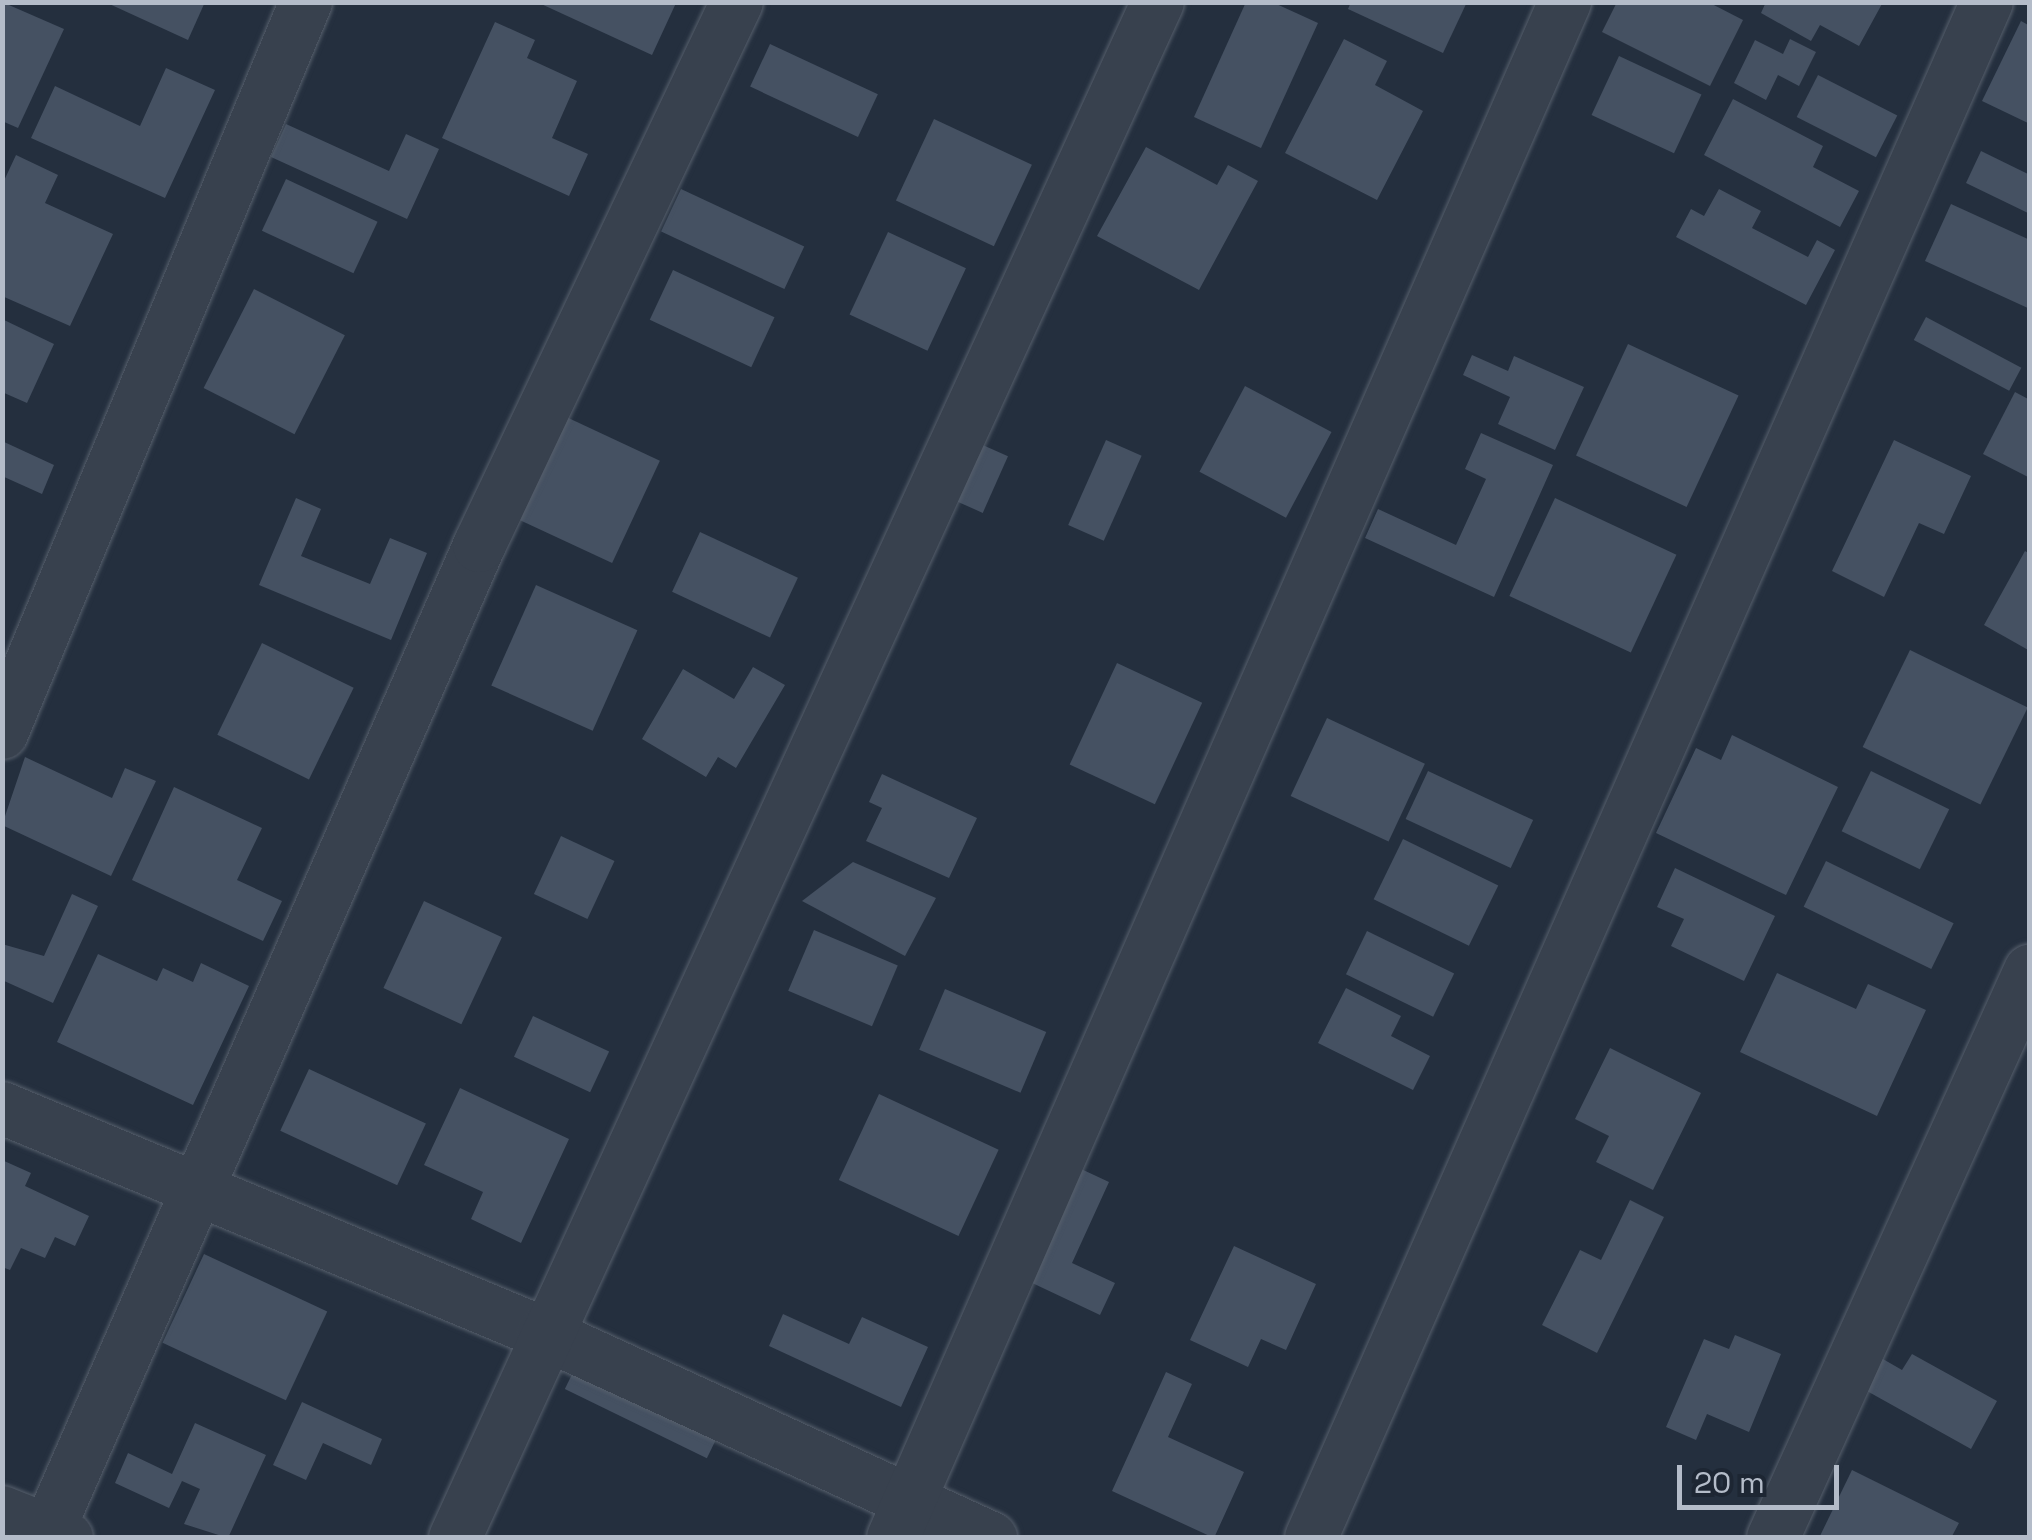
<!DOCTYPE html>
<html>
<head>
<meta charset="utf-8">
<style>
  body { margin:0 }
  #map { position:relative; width:2032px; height:1540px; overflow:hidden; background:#242f3e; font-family:"Space Grotesk",sans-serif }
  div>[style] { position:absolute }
  .building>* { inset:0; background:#455162; transform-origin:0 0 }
  .roads { filter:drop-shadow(0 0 2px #565f6c) drop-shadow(0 0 2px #565f6c) }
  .minor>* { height:52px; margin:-26px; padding:0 26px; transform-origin:26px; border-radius:26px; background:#38414e }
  span { translate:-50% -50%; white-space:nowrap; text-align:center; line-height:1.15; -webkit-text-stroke:10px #1d2633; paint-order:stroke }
  .frame { position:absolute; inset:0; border:5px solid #b4bcc9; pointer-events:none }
  .scale { position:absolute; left:1677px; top:1465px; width:162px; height:45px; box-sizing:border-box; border:5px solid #b4bcc9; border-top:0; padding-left:12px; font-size:30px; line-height:35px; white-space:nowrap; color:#b4bcc9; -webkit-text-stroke:8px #1d2633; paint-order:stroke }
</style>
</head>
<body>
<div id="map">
  <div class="building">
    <i style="clip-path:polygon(2px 2px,64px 29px,18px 128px,2px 121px)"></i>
    <i style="clip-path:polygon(105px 2px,205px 2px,188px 40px)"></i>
    <i style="clip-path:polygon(1246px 2px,1272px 2px,1318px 23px,1261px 148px,1194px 117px)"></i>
    <i style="clip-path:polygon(1351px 2px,1467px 2px,1443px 53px,1348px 9px)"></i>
    <i style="clip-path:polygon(1617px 2px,1708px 2px,1743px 20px,1710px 86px,1602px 32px)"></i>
    <i style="clip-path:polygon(1766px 2px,1883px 2px,1859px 46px,1820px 25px,1811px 41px,1761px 13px)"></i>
    <i style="clip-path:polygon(539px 3px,676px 3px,652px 55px)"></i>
    <i style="clip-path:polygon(2021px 21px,2030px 26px,2030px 124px,1982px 101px)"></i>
    <i style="clip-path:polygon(495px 22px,535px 40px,527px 58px,577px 81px,552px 138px,588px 154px,569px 196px,442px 138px)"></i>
    <i style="clip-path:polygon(1344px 39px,1387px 61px,1375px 85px,1423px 111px,1377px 200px,1285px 153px)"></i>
    <i style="clip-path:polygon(1790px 39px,1816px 52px,1799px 86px,1778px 75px,1766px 100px,1734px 83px,1755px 40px,1783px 54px)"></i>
    <i style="left:770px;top:44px;width:119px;height:47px;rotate:25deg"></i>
    <i style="left:1619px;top:56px;width:91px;height:65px;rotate:25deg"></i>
    <i style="clip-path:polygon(166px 68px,215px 90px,165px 198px,31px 138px,55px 86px,140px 126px)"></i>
    <i style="left:1818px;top:75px;width:89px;height:47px;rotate:27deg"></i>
    <i style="clip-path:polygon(1733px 99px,1823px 146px,1813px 167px,1859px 191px,1840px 227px,1704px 155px)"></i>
    <i style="left:934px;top:119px;width:108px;height:90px;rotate:25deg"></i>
    <i style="clip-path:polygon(286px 124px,389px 171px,406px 134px,439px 149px,407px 219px,271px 157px)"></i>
    <i style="clip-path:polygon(1146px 147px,1217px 185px,1228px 165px,1258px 181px,1199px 290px,1097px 236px)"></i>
    <i style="clip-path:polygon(1981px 151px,2030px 175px,2030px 214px,1966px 183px)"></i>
    <i style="clip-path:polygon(16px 155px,58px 175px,45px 203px,113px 234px,70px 326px,2px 296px,2px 185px)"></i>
    <i style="left:286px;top:179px;width:101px;height:57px;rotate:25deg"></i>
    <i style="left:681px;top:189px;width:136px;height:47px;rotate:25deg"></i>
    <i style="clip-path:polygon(1719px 189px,1761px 211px,1752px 228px,1808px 257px,1817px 240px,1835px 250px,1806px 305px,1676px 237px,1691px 209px,1704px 216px)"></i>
    <i style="clip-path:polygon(1951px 204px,2030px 240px,2030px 309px,1925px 261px)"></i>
    <i style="left:888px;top:232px;width:86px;height:91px;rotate:25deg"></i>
    <i style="left:673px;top:270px;width:112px;height:55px;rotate:25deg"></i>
    <i style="left:254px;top:289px;width:102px;height:111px;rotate:27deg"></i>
    <i style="left:1926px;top:317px;width:108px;height:26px;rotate:28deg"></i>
    <i style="clip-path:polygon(2px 319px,54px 344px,27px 403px,2px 392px)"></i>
    <i style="left:1628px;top:344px;width:122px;height:123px;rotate:25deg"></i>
    <i style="clip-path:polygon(1472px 355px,1508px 371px,1514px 356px,1584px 387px,1555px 450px,1498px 424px,1510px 397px,1463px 375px)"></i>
    <i style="left:1245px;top:386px;width:98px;height:97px;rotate:28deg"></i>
    <i style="clip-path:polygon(2015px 392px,2030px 400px,2030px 478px,1983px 454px)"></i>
    <i style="left:562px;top:415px;width:108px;height:113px;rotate:25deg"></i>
    <i style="clip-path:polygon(1481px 433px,1553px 465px,1494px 597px,1365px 538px,1378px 509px,1456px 545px,1486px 479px,1465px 469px)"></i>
    <i style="left:1106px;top:440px;width:39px;height:93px;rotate:24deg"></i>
    <i style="clip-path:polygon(1894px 440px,1971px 476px,1944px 534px,1919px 523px,1884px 597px,1832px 571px)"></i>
    <i style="clip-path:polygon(2px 441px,54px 465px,42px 494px,2px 476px)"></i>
    <i style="left:976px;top:442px;width:35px;height:62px;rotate:24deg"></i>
    <i style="clip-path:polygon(296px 498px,321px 509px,301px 556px,370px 584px,390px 538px,427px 553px,391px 640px,259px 585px)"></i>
    <i style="left:1555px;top:498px;width:134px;height:108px;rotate:25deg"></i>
    <i style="left:700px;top:532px;width:108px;height:66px;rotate:25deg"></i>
    <i style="clip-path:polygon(2025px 551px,2030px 554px,2030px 651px,1984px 625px)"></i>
    <i style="left:536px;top:585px;width:111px;height:110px;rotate:24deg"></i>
    <i style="left:262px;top:643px;width:102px;height:102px;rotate:26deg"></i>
    <i style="left:1910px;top:650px;width:131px;height:108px;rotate:26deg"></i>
    <i style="left:1117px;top:663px;width:94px;height:112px;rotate:25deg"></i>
    <i style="clip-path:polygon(753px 667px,785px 685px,736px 768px,718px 757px,706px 777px,642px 739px,683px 669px,734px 699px)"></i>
    <i style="left:1327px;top:718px;width:108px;height:86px;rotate:25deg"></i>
    <i style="clip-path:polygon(1732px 735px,1838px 787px,1786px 895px,1656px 833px,1696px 748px,1721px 760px)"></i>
    <i style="clip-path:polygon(25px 757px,112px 798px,125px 768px,156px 781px,111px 876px,2px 825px)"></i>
    <i style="left:1428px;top:771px;width:116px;height:53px;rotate:25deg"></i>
    <i style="left:1871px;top:771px;width:87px;height:67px;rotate:26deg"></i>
    <i style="clip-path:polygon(882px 774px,977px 818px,949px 878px,866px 841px,882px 808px,869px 802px)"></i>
    <i style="clip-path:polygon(174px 787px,262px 828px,237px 880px,282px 901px,263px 941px,132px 880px)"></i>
    <i style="left:561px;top:836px;width:59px;height:64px;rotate:25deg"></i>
    <i style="left:1403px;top:839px;width:106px;height:67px;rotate:26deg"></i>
    <i style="left:1826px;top:861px;width:142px;height:51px;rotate:26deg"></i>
    <i style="clip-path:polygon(853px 862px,936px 898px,905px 956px,802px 901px)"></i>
    <i style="clip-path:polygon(1675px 868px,1775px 916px,1744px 981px,1671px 946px,1684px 919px,1657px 907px)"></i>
    <i style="clip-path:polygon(72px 894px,98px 906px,53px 1003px,2px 980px,2px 944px,44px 956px)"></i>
    <i style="left:424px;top:901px;width:86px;height:96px;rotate:25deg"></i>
    <i style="left:814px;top:930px;width:91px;height:66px;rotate:23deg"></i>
    <i style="left:1367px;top:931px;width:97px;height:48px;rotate:26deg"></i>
    <i style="clip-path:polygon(98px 954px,157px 981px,163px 968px,193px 982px,201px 963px,249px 986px,193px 1105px,57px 1042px)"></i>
    <i style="clip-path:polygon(1777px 973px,1856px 1009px,1868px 984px,1926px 1010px,1877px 1116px,1740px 1052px)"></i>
    <i style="clip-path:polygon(1346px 988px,1401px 1016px,1391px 1036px,1430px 1056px,1413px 1090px,1318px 1043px)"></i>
    <i style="left:945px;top:989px;width:110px;height:66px;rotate:23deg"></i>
    <i style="left:533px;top:1016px;width:84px;height:45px;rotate:25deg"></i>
    <i style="clip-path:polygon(1610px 1048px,1701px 1093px,1653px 1190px,1596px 1162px,1609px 1136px,1575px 1119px)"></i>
    <i style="left:309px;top:1069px;width:129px;height:68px;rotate:25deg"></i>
    <i style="clip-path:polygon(460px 1088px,569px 1139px,521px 1243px,471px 1219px,483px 1192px,424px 1165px)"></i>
    <i style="left:879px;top:1094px;width:132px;height:95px;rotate:25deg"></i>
    <i style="clip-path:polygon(2px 1160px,31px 1173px,25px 1186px,89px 1216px,75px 1246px,55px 1237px,45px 1258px,21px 1248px,10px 1270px,2px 1267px)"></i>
    <i style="clip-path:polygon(1079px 1168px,1109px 1182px,1072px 1263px,1115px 1283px,1100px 1315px,1028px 1281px)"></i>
    <i style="clip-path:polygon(1630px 1200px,1664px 1217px,1597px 1353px,1542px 1325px,1580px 1250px,1601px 1260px)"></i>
    <i style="clip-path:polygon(1234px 1246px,1316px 1284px,1286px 1350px,1261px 1339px,1248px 1367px,1190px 1340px)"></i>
    <i style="left:204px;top:1254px;width:136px;height:98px;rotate:25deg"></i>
    <i style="clip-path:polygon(783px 1314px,849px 1344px,862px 1317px,928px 1347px,901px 1407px,769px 1346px)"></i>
    <i style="clip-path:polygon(1735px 1335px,1781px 1354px,1749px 1432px,1707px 1414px,1696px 1440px,1666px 1427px,1704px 1339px,1729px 1349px)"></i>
    <i style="clip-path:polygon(1912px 1354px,1997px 1401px,1971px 1449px,1858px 1386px,1876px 1355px,1902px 1370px)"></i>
    <i style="left:578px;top:1362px;width:158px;height:30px;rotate:26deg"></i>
    <i style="clip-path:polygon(1166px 1372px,1192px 1384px,1168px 1437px,1244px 1472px,1214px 1538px,1112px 1491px)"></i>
    <i style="clip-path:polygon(302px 1402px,382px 1439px,371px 1465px,323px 1443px,306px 1480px,273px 1465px)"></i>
    <i style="clip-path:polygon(195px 1423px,266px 1455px,228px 1538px,184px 1524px,200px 1489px,182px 1481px,169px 1508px,115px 1483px,128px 1453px,172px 1474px)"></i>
    <i style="clip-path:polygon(1852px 1470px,1959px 1523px,1951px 1538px,1819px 1538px)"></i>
  </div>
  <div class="roads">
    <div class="minor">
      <i style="left:2px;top:733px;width:792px;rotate:-67.42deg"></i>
      <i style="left:2px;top:1108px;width:586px;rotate:22.58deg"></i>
      <i style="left:543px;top:1333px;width:493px;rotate:24.6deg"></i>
      <i style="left:2px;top:1512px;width:70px;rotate:21.8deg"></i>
      <i style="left:45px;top:1538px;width:1083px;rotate:-66.37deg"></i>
      <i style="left:479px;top:546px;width:602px;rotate:-64.63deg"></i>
      <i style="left:455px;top:1538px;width:1689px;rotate:-65.41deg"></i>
      <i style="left:893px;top:1538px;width:1677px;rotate:-66.37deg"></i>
      <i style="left:1311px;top:1538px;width:1678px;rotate:-66.25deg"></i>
      <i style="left:1773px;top:1538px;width:623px;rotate:-65.62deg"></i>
    </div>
  </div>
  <div class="frame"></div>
  <div class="scale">20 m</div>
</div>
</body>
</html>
